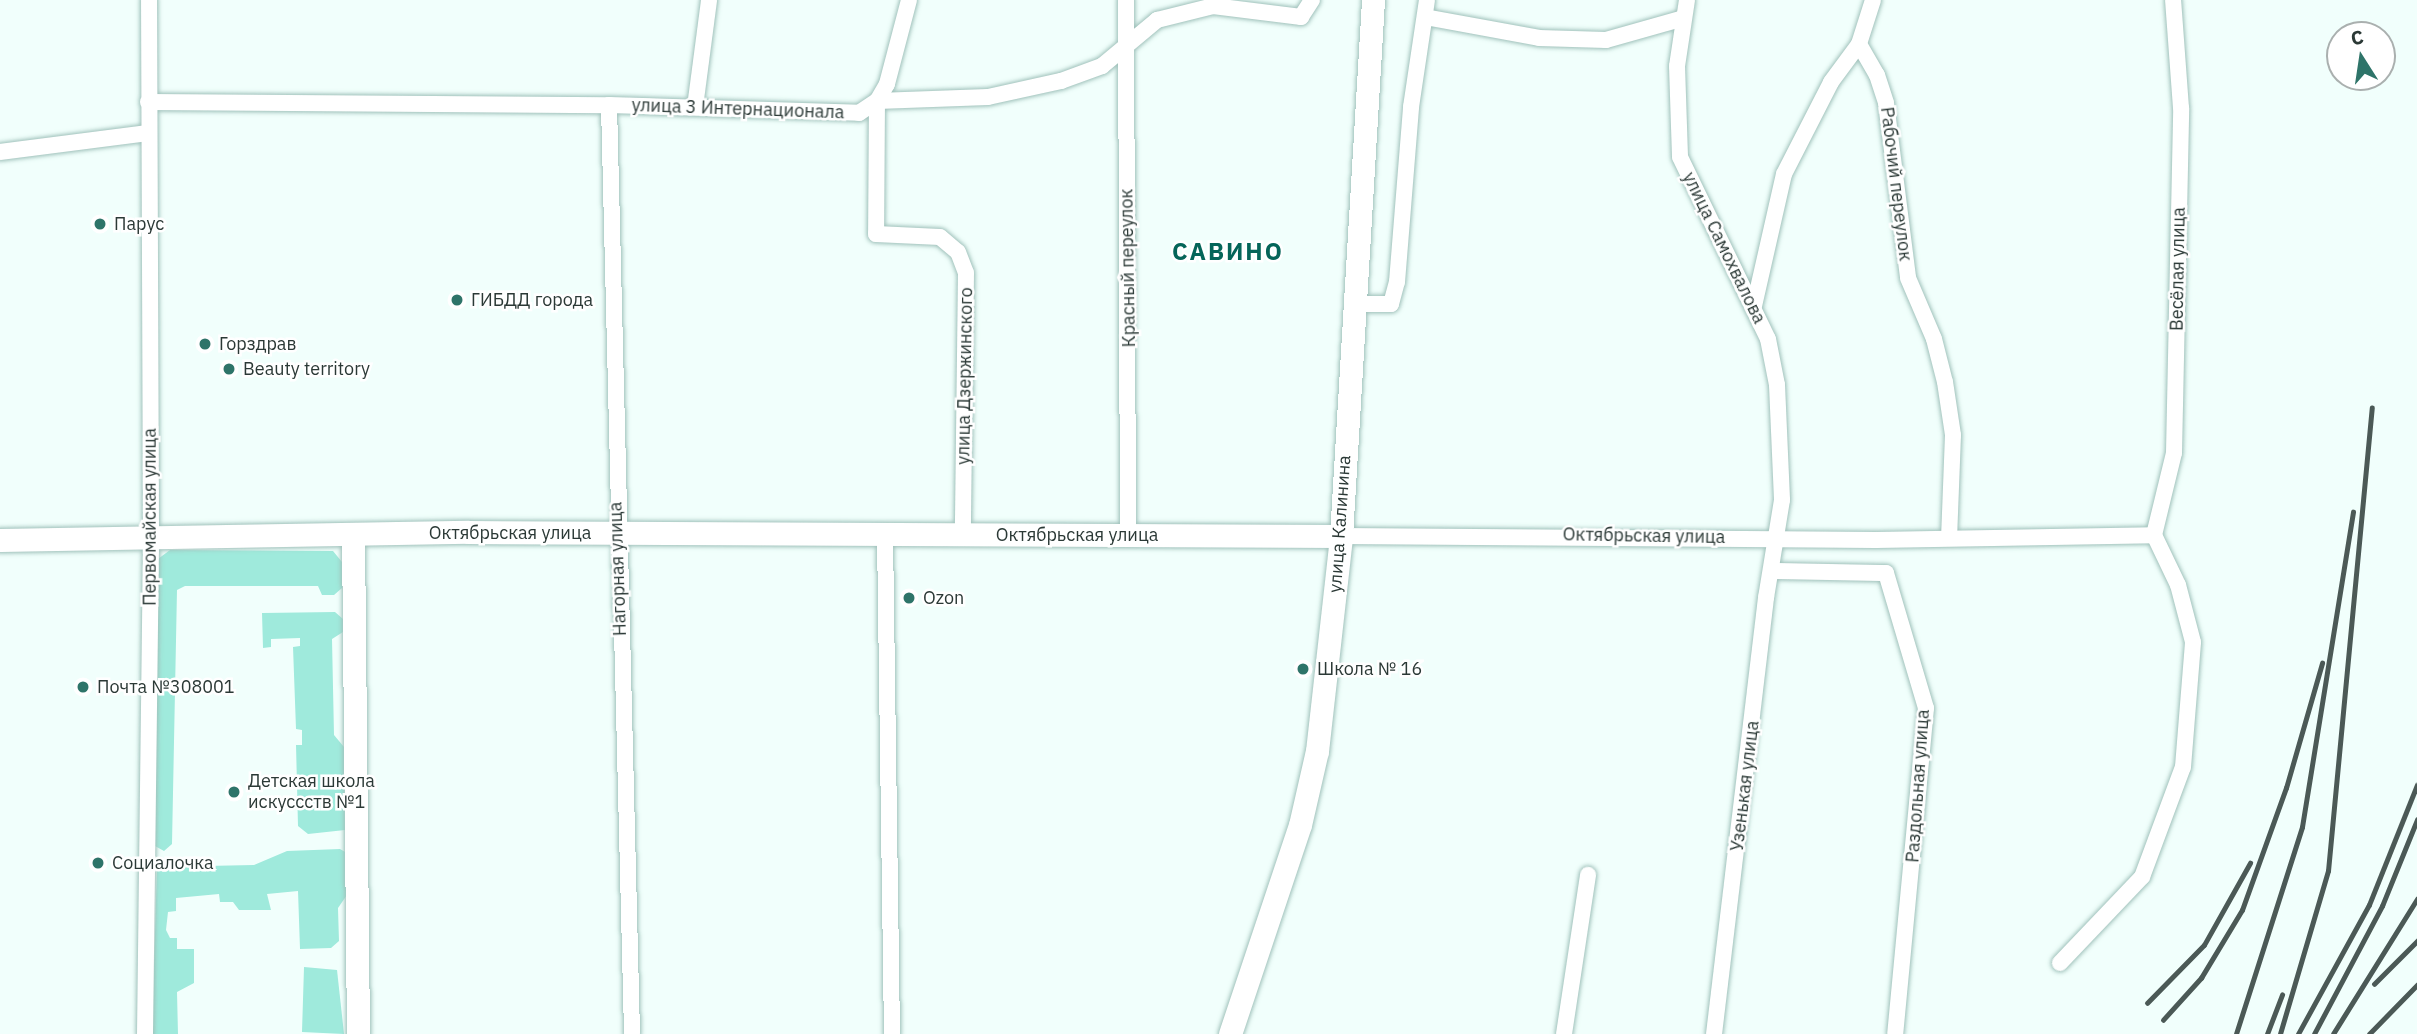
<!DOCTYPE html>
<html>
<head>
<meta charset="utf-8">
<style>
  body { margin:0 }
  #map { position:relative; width:2417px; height:1034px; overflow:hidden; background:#f1fffc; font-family:"IBM Plex Sans",sans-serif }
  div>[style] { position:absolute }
  .green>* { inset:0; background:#9feadc }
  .roads { filter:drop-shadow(0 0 2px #a0c2bb) drop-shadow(0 0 2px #a0c2bb) }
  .street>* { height:16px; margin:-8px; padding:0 8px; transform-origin:8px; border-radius:8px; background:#fff }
  .secondary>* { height:23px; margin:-11.5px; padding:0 11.5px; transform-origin:11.5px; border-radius:11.5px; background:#fff }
  .rail>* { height:4.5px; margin:-2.25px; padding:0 2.25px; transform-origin:2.25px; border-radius:2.25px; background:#4b5956 }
  .dots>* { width:19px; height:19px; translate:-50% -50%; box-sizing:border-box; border:4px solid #fff; border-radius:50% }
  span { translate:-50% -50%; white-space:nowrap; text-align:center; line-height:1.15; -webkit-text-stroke:5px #fff; paint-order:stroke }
  .street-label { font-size:18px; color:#2b3936 }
  .poi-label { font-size:18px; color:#2b3936 }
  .left { translate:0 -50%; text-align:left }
  .district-label { font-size:24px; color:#056559; font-weight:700; letter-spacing:2px }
  .north { position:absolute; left:2326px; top:21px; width:70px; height:70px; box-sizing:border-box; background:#fff; border:2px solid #aab0af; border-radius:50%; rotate:348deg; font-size:19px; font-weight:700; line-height:28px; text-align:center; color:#2b3936 }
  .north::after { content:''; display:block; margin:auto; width:24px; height:32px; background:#2e7469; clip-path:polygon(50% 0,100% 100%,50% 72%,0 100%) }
</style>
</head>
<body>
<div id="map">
  <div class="green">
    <i style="clip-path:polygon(170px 550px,333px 551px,342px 562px,342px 588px,334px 595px,322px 595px,318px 586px,185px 586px,177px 590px,172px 844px,164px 851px,155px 846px,158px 559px)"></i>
    <i style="clip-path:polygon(335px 612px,343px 619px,343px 632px,332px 639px,334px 735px,344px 747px,345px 830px,308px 834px,298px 826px,296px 745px,302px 745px,302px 730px,296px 729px,293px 647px,300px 646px,300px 638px,271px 639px,271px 647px,263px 648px,262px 613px)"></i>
    <i style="clip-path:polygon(340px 849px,347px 853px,349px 892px,338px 908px,339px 941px,331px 948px,300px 949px,298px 891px,267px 894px,271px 910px,239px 910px,233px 902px,220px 902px,219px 894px,176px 898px,176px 911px,168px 912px,166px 930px,170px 938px,177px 938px,177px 949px,194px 949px,194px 983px,177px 992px,178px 1034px,152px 1034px,157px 867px,254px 865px,287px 851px)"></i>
    <i style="clip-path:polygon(304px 967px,337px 970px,344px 1034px,302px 1032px)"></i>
  </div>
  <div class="roads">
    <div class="street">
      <i style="left:909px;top:0;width:87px;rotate:104.7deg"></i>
      <i style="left:887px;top:84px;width:20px;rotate:120deg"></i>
      <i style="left:877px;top:101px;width:133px;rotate:90.4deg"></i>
      <i style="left:876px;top:234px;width:64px;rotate:2.7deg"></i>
      <i style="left:940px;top:237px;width:23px;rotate:40deg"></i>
      <i style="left:958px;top:252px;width:22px;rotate:69deg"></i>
      <i style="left:966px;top:273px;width:261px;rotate:90.7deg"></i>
      <i style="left:1126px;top:0;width:536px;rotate:89.79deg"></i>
      <i style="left:1687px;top:0;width:67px;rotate:98.6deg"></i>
      <i style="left:1677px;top:66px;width:91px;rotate:88.1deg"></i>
      <i style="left:1680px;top:157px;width:202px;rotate:64.2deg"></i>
      <i style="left:1768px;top:339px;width:47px;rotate:78.9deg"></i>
      <i style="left:1777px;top:385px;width:115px;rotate:87.5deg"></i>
      <i style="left:1782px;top:500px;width:99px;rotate:99.3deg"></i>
      <i style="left:1766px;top:598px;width:439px;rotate:96.8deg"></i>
      <i style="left:1873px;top:0;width:46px;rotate:107.7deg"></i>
      <i style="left:1859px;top:44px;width:36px;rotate:60deg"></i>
      <i style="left:1877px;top:75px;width:29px;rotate:72deg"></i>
      <i style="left:1886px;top:103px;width:176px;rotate:82.8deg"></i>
      <i style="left:1908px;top:278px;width:66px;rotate:66.9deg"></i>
      <i style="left:1934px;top:339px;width:44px;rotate:75.7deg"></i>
      <i style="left:1945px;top:382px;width:54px;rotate:81.4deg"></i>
      <i style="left:1953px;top:435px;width:102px;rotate:92.2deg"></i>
      <i style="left:1425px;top:17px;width:116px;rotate:10.4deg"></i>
      <i style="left:1539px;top:38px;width:67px;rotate:1.7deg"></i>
      <i style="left:1606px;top:40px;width:81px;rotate:-15.8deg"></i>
      <i style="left:148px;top:102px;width:461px;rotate:0.4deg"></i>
      <i style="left:609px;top:105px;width:250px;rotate:1.8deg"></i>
      <i style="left:859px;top:113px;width:22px;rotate:-34deg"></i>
      <i style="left:877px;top:101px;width:111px;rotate:-2.1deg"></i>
      <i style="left:988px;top:97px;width:75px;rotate:-12.4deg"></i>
      <i style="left:1061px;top:81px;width:44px;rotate:-20.1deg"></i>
      <i style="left:1102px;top:66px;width:72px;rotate:-39.9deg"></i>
      <i style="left:1157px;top:20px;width:58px;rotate:-14deg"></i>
      <i style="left:1213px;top:6px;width:89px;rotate:7.1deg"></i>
      <i style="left:1301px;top:17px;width:20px;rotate:-57deg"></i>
      <i style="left:609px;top:105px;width:929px;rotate:88.58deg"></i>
      <i style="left:695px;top:107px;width:108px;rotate:-82.5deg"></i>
      <i style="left:0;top:152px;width:149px;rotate:-7.3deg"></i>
      <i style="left:1354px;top:304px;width:37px"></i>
      <i style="left:1391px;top:304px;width:23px;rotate:-75deg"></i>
      <i style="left:1397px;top:282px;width:176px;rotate:-85.4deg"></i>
      <i style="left:1411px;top:107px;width:108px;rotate:-81.5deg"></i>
      <i style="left:1754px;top:306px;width:135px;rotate:-77.2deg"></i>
      <i style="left:1784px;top:174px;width:103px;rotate:-62.9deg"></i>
      <i style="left:1831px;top:82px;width:47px;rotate:-53.6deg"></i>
      <i style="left:885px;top:534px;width:500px;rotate:89.2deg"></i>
      <i style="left:2154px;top:535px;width:84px;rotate:-76.3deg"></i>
      <i style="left:2174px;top:453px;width:345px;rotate:-88.8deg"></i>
      <i style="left:2181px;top:108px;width:108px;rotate:-94.2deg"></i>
      <i style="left:1341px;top:536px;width:535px;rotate:0.43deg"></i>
      <i style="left:1876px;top:540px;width:278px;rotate:-1deg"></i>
      <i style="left:1772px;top:571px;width:114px;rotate:1deg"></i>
      <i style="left:1886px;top:573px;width:141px;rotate:73.5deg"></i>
      <i style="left:1926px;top:708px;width:327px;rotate:95.4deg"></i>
      <i style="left:2060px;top:963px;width:119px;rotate:-46.4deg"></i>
      <i style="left:2142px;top:877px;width:117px;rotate:-69.6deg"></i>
      <i style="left:2183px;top:767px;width:125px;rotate:-85.4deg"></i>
      <i style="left:2193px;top:642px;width:59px;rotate:-104.7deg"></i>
      <i style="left:2178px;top:585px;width:55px;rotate:-115.6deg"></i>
      <i style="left:145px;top:1034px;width:498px;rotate:-89.3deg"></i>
      <i style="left:151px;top:536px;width:536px;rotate:-90.21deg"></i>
      <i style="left:1564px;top:1034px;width:161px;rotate:-81.4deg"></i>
    </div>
    <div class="secondary">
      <i style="left:353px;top:534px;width:500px;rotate:89.43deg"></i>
      <i style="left:0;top:540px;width:468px;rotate:-1deg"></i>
      <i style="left:468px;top:532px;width:873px;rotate:0.26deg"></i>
      <i style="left:1230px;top:1034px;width:220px;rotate:-71.5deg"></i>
      <i style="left:1300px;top:825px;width:76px;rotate:-77.1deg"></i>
      <i style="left:1317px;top:751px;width:216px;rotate:-83.6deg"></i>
      <i style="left:1341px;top:536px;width:537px;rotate:-86.58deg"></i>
    </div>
  </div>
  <div class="rail">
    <i style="left:2374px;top:984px;width:61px;rotate:-45deg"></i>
    <i style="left:2147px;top:1003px;width:81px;rotate:-45.5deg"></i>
    <i style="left:2204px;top:945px;width:94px;rotate:-60.7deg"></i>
    <i style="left:2163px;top:1020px;width:57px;rotate:-47.9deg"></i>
    <i style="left:2201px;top:978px;width:79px;rotate:-58.9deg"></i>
    <i style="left:2242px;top:910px;width:130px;rotate:-70.2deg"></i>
    <i style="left:2286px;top:788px;width:130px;rotate:-73.9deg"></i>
    <i style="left:2236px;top:1034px;width:217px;rotate:-72.3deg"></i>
    <i style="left:2302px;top:827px;width:319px;rotate:-80.8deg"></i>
    <i style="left:2267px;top:1034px;width:42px;rotate:-69deg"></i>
    <i style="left:2280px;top:1034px;width:170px;rotate:-73.6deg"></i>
    <i style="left:2328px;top:871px;width:465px;rotate:-84.6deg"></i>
    <i style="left:2298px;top:1034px;width:147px;rotate:-61.2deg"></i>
    <i style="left:2369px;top:905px;width:129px;rotate:-68.2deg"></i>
    <i style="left:2314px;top:1034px;width:145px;rotate:-62deg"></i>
    <i style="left:2382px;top:906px;width:93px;rotate:-67.9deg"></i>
    <i style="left:2333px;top:1034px;width:159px;rotate:-58.1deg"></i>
    <i style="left:2369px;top:1034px;width:69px;rotate:-45.6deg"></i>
  </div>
  <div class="dots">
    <i style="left:100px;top:224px;background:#2e7469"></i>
    <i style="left:457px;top:300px;background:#2e7469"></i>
    <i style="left:205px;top:344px;background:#2e7469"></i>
    <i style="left:229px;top:369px;background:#2e7469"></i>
    <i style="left:909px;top:598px;background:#2e7469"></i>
    <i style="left:1303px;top:669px;background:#2e7469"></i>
    <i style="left:83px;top:687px;background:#2e7469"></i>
    <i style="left:234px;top:792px;background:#2e7469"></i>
    <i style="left:98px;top:863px;background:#2e7469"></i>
  </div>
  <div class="street-label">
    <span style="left:738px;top:109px;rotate:2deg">улица 3 Интернационала</span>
    <span style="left:1896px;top:184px;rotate:83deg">Рабочий переулок</span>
    <span style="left:1724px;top:248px;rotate:64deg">улица Самохвалова</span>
    <span style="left:1128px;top:268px;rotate:-91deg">Красный переулок</span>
    <span style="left:2178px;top:269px;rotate:-89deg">Весёлая улица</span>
    <span style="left:965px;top:376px;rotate:-89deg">улица Дзержинского</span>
    <span style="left:150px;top:517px;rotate:-90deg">Первомайская улица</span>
    <span style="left:1340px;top:524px;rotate:-86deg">улица Калинина</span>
    <span style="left:510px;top:533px">Октябрьская улица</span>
    <span style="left:1077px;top:535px">Октябрьская улица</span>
    <span style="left:1644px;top:536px;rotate:1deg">Октябрьская улица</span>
    <span style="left:618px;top:569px;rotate:-92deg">Нагорная улица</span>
    <span style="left:1745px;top:786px;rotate:-83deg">Узенькая улица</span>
    <span style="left:1918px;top:786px;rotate:-86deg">Раздольная улица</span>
  </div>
  <div class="poi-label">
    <span class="left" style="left:114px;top:224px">Парус</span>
    <span class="left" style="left:471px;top:300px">ГИБДД города</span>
    <span class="left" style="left:219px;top:344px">Горздрав</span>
    <span class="left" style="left:243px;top:369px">Beauty territory</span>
    <span class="left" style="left:923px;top:598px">Ozon</span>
    <span class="left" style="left:1317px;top:669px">Школа № 16</span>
    <span class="left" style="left:97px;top:687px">Почта №308001</span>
    <span class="left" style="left:248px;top:792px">Детская школа<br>искуссств №1</span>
    <span class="left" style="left:112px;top:863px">Социалочка</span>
  </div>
  <div class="district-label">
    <span style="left:1228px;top:252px">САВИНО</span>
  </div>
  <div class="north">С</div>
</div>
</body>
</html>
